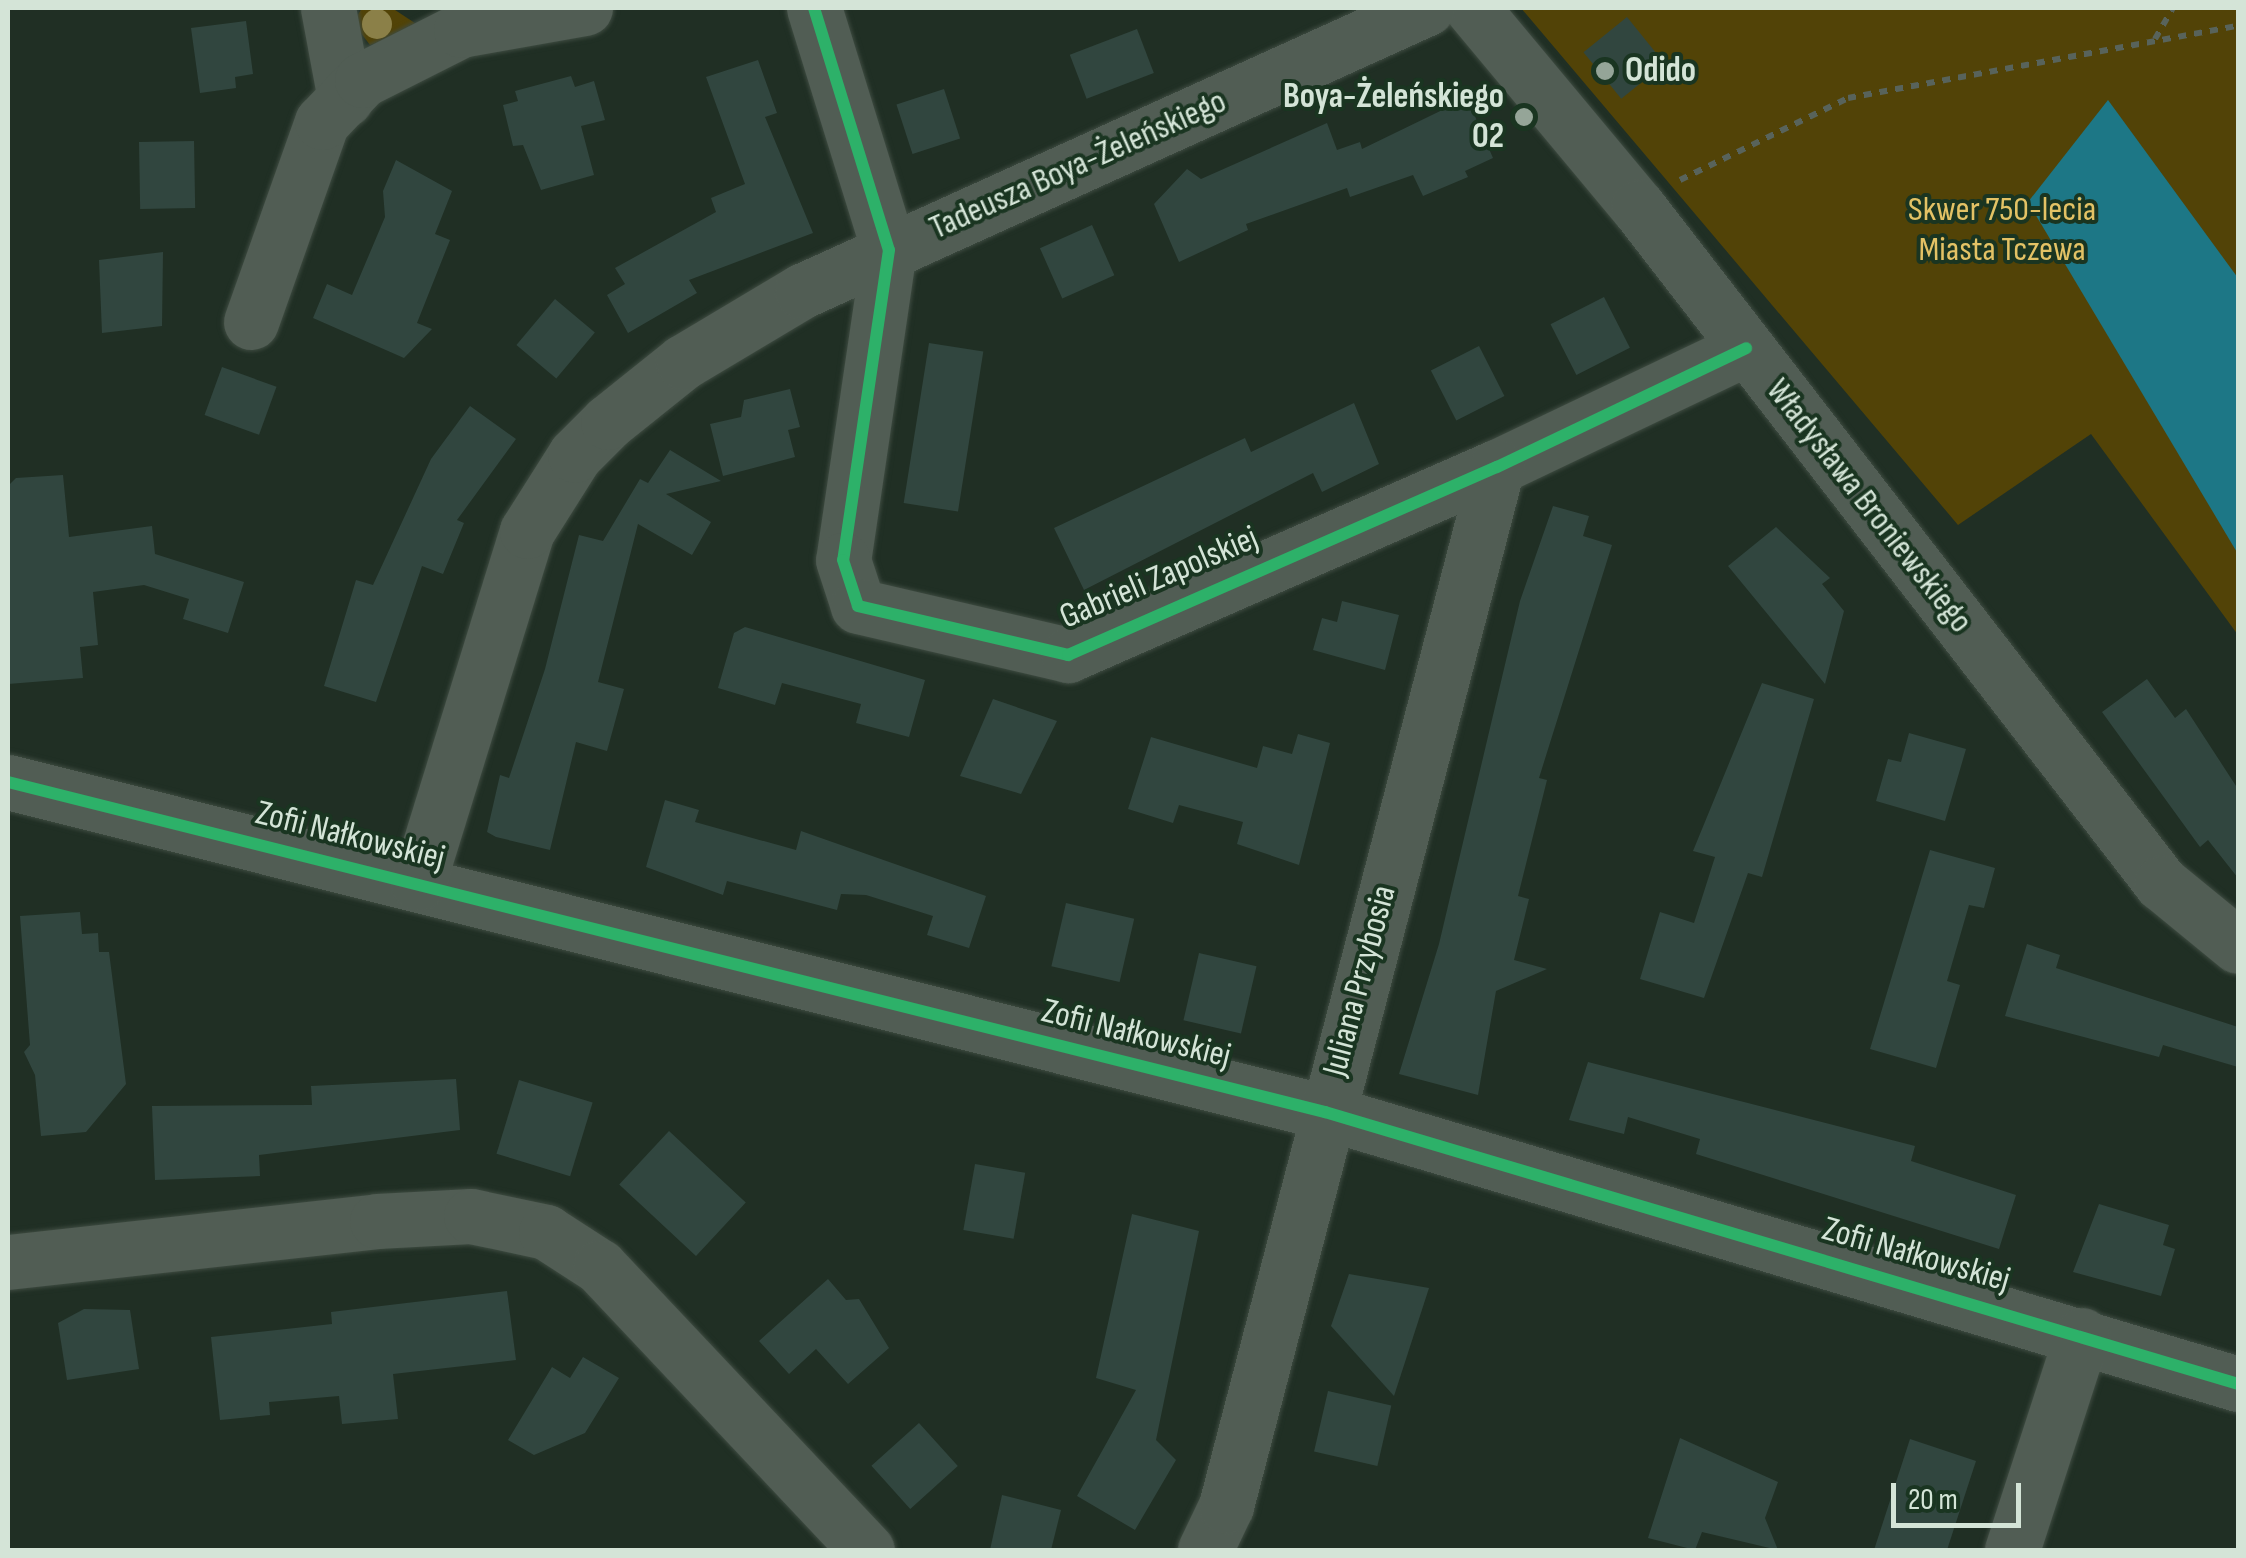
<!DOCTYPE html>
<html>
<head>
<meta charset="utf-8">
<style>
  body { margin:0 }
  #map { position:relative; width:2246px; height:1558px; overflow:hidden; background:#202f24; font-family:"Sofia Sans Condensed",sans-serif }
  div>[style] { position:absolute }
  .green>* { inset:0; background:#524307 }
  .water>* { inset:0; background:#1d7786 }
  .building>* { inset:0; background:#31463f; transform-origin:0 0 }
  .path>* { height:6px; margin-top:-3px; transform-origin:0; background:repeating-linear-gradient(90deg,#58635b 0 8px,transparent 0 16px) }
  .roads { filter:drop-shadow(0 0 2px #3e4b41) drop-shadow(0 0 2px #3e4b41) }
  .minor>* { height:55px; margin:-27.5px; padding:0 27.5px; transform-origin:27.5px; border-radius:27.5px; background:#515d54 }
  .cycleway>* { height:12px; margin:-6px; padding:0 6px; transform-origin:6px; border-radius:6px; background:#2db169 }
  .trees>* { width:30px; height:30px; margin:-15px; border-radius:50%; background:#8b8048 }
  .dots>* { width:28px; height:28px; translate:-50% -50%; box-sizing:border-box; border:5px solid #1a3521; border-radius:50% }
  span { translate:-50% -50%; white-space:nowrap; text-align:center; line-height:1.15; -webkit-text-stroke:8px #1a3521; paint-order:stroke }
  .poi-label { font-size:35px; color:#d4e4d7; font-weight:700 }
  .left { translate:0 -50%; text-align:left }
  .right { translate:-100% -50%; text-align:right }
  .street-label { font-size:35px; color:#d4e4d7 }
  .park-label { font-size:35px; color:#e3c265 }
  .frame { position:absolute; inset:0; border:10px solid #d4e4d7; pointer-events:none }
  .scale { position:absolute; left:1891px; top:1483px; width:130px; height:45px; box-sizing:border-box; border:5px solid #d4e4d7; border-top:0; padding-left:12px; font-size:30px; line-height:35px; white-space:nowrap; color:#d4e4d7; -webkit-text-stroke:8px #1a3521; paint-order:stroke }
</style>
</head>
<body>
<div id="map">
  <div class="green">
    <i style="clip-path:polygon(362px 8px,392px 8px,424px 29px,370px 45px,353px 23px)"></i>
    <i style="clip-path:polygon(1521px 8px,2238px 8px,2238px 635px,2091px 434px,1958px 525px)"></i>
  </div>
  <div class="water">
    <i style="clip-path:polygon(2108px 100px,2238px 278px,2238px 554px,2028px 202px)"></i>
  </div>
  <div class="building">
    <i style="left:1627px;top:17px;width:60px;height:56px;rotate:51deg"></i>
    <i style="clip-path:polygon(246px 21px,253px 74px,235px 77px,236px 88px,200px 93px,191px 28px)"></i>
    <i style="left:1137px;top:29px;width:47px;height:72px;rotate:69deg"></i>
    <i style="clip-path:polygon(758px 60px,777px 113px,765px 117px,813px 233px,689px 280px,697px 293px,628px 333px,607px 295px,625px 284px,615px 268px,716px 212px,711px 198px,745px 184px,706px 77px)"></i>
    <i style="clip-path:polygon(571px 76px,575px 87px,594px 81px,605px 120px,581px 126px,594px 175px,541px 190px,523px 145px,513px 146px,503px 105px,518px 101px,515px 91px)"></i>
    <i style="left:944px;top:89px;width:52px;height:50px;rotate:72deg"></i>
    <i style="clip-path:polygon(1467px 98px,1493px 158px,1465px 171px,1468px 177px,1423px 196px,1413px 175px,1350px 197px,1347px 188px,1246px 224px,1248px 230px,1179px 262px,1154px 204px,1187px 169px,1201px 179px,1327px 123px,1337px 150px,1360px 142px,1362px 149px)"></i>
    <i style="left:194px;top:141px;width:67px;height:55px;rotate:89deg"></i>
    <i style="clip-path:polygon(396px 160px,452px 191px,435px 234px,450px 240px,417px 323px,432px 329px,404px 358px,313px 318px,327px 284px,352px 295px,385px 217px,383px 191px)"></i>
    <i style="left:1092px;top:225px;width:55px;height:57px;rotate:66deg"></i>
    <i style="clip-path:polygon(163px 252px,162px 326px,102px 333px,99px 260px)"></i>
    <i style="left:1604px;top:297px;width:57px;height:60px;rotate:63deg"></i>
    <i style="left:555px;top:299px;width:52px;height:60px;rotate:40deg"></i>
    <i style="left:929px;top:343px;width:55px;height:162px;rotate:9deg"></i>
    <i style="left:1479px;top:346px;width:56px;height:54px;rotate:63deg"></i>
    <i style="left:222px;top:367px;width:58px;height:51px;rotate:20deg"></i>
    <i style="clip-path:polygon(790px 389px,800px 427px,788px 430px,795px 457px,723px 476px,710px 424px,741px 417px,744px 400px)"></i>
    <i style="clip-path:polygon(1354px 403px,1379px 464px,1322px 492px,1313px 473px,1084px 590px,1054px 528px,1245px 438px,1251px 452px)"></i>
    <i style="clip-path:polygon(470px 406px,516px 439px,457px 520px,464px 523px,443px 574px,422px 566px,376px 702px,324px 686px,356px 580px,373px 585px,431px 459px)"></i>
    <i style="clip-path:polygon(670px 450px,721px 481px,666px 494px,711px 522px,692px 555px,638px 524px,598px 682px,624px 689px,607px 751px,576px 742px,550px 850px,496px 837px,487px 832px,500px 775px,509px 778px,545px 669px,579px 535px,603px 541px,640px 479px,648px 483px)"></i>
    <i style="clip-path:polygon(63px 475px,69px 537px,152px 526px,155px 554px,244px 582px,228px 633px,183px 619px,189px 599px,144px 585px,93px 592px,98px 645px,80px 647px,83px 678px,8px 684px,8px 486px,16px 478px)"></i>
    <i style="clip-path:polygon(1553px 506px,1589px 516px,1583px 536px,1612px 545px,1539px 778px,1547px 780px,1518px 896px,1529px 899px,1514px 960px,1547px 969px,1496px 991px,1478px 1095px,1399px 1074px,1439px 944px,1520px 601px)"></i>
    <i style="clip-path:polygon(1776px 527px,1830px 578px,1822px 584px,1844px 611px,1825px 684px,1728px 566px)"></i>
    <i style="clip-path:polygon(1342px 601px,1399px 615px,1385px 670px,1313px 650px,1322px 618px,1337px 622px)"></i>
    <i style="clip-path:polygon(745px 627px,925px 680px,909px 737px,856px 723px,861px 704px,782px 683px,775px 705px,718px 688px,734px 633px)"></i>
    <i style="clip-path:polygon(2147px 679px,2175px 718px,2186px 709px,2238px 789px,2238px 878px,2208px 840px,2200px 847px,2102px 712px)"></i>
    <i style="clip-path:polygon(1762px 683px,1814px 699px,1762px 877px,1748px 873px,1704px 998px,1640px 979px,1660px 912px,1694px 923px,1715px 857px,1693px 851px)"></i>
    <i style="clip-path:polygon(993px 699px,1057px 721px,1021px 794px,960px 776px)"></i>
    <i style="clip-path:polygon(1909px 733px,1966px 749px,1945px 821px,1876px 801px,1888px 759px,1901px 762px)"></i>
    <i style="clip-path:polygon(1298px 734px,1330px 743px,1299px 865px,1237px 844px,1243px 822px,1179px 805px,1173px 823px,1128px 809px,1151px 737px,1257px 768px,1263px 746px,1292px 754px)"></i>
    <i style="clip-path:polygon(665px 800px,699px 810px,695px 822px,796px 850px,801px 831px,986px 896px,969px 948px,927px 935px,933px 916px,866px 895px,841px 894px,837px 910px,727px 881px,723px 895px,646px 867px)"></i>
    <i style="clip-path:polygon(1930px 850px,1995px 868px,1984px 908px,1969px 905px,1947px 981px,1960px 985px,1936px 1068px,1870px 1049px)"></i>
    <i style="left:1066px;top:903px;width:70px;height:65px;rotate:13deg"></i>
    <i style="clip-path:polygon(80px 912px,82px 934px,98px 933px,99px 952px,109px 952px,126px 1084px,86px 1132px,41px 1136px,35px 1075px,24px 1052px,30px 1045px,20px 916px)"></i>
    <i style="clip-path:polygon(2027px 944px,2060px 955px,2056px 968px,2238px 1027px,2238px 1067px,2163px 1045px,2159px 1057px,2005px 1016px)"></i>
    <i style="left:1199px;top:953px;width:59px;height:69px;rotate:13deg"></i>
    <i style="clip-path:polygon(1588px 1062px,1915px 1146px,1911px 1161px,2016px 1195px,1999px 1249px,1696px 1154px,1700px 1139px,1628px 1117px,1624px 1134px,1569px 1120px)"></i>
    <i style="clip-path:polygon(456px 1079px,460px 1130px,259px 1155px,260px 1176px,155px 1180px,152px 1106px,312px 1105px,311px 1086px)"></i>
    <i style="left:519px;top:1080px;width:77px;height:77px;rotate:17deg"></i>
    <i style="left:669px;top:1131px;width:105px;height:73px;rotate:43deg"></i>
    <i style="left:975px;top:1164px;width:51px;height:67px;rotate:10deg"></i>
    <i style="clip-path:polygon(2099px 1204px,2169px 1225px,2163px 1245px,2175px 1249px,2161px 1296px,2073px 1272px)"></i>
    <i style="clip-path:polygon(1132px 1214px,1199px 1231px,1156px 1440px,1176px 1460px,1135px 1530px,1077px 1496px,1136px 1390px,1096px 1378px)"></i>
    <i style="clip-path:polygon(1349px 1274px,1429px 1288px,1394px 1396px,1331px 1326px)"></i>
    <i style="clip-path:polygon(828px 1279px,846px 1300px,859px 1299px,889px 1348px,848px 1384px,816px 1349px,789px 1374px,759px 1341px)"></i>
    <i style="clip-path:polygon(507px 1291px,516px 1360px,393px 1374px,398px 1419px,342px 1424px,339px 1396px,269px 1402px,270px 1415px,220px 1420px,211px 1337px,332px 1324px,331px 1312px)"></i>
    <i style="clip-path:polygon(84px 1309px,130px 1310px,139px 1369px,67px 1380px,58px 1323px)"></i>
    <i style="clip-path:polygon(583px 1357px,619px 1378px,585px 1433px,534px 1455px,508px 1440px,552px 1367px,570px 1378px)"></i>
    <i style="left:1328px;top:1391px;width:65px;height:62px;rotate:13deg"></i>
    <i style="left:919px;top:1423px;width:58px;height:64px;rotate:48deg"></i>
    <i style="clip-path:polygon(1680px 1438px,1778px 1482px,1765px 1518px,1778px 1550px,1702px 1532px,1695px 1550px,1648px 1538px)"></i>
    <i style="clip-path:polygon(1910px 1439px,1976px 1461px,1947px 1550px,1874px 1550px)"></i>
    <i style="clip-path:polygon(1002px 1495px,1061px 1510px,1051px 1550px,990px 1550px)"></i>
  </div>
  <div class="path">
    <i style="left:2155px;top:39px;width:36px;rotate:-60deg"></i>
    <i style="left:1680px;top:180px;width:187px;rotate:-26deg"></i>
    <i style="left:1848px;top:98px;width:397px;rotate:-10.5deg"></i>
  </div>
  <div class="roads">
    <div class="minor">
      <i style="left:328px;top:8px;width:93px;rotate:79.4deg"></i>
      <i style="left:814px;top:8px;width:253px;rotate:72.8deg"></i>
      <i style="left:889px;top:250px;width:313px;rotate:98.4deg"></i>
      <i style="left:843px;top:560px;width:48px;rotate:71.9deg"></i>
      <i style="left:858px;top:606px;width:216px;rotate:13.1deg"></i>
      <i style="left:1068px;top:655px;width:468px;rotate:-23.7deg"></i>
      <i style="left:1497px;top:467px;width:276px;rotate:-25.5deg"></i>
      <i style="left:1472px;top:8px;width:259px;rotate:50.2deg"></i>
      <i style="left:1638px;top:207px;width:855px;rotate:52.27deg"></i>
      <i style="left:2161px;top:883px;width:99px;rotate:39.3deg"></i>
      <i style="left:251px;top:322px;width:212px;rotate:-70.5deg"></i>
      <i style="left:322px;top:122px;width:58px;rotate:-46.4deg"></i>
      <i style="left:362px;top:80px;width:111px;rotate:-26.8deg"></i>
      <i style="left:461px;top:30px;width:126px;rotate:-10.1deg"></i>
      <i style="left:8px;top:782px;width:1358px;rotate:14.07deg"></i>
      <i style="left:1325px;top:1112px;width:953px;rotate:16.59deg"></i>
      <i style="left:418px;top:883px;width:368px;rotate:-72.8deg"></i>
      <i style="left:527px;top:531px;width:90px;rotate:-57.7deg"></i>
      <i style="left:575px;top:455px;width:47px;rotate:-45deg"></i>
      <i style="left:608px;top:422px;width:96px;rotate:-38.7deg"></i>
      <i style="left:683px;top:362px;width:139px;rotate:-30.8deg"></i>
      <i style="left:802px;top:291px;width:686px;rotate:-24.36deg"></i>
      <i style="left:8px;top:1262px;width:371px;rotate:-6.3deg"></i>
      <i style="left:377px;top:1221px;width:94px;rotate:-3deg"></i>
      <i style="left:471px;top:1216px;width:77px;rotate:12deg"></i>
      <i style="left:546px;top:1232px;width:64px;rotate:32.9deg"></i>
      <i style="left:600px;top:1267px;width:389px;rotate:46.7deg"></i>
      <i style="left:1205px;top:1550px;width:49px;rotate:-64.5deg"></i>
      <i style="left:1226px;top:1506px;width:1074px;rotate:-75.38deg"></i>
      <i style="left:2012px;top:1550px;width:226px;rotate:-72deg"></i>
    </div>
  </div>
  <div class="cycleway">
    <i style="left:814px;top:8px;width:253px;rotate:72.8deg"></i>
    <i style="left:889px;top:250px;width:313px;rotate:98.4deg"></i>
    <i style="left:843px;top:560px;width:48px;rotate:71.9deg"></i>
    <i style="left:858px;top:606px;width:216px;rotate:13.1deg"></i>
    <i style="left:1068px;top:655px;width:468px;rotate:-23.7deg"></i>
    <i style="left:1497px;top:467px;width:276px;rotate:-25.5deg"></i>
    <i style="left:8px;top:782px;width:1358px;rotate:14.07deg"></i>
    <i style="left:1325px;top:1112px;width:953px;rotate:16.59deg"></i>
  </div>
  <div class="trees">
    <i style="left:377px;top:24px"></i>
  </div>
  <div class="dots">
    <i style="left:1605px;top:71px;background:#95a598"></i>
    <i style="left:1524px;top:117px;background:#95a598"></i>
  </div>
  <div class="poi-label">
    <span class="left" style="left:1625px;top:71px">Odido</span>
    <span class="right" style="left:1504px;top:117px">Boya-Żeleńskiego<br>02</span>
  </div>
  <div class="street-label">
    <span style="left:1078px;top:165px;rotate:-24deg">Tadeusza Boya-Żeleńskiego</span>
    <span style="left:1869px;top:506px;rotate:52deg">Władysława Broniewskiego</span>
    <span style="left:1159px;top:578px;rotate:-23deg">Gabrieli Zapolskiej</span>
    <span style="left:350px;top:836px;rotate:14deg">Zofii Nałkowskiej</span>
    <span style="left:1360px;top:981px;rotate:-75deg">Juliana Przybosia</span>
    <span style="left:1136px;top:1034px;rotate:14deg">Zofii Nałkowskiej</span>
    <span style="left:1916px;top:1255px;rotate:16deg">Zofii Nałkowskiej</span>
  </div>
  <div class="park-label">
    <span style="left:2002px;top:230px">Skwer 750-lecia<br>Miasta Tczewa</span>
  </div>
  <div class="frame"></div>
  <div class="scale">20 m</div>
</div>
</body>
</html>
